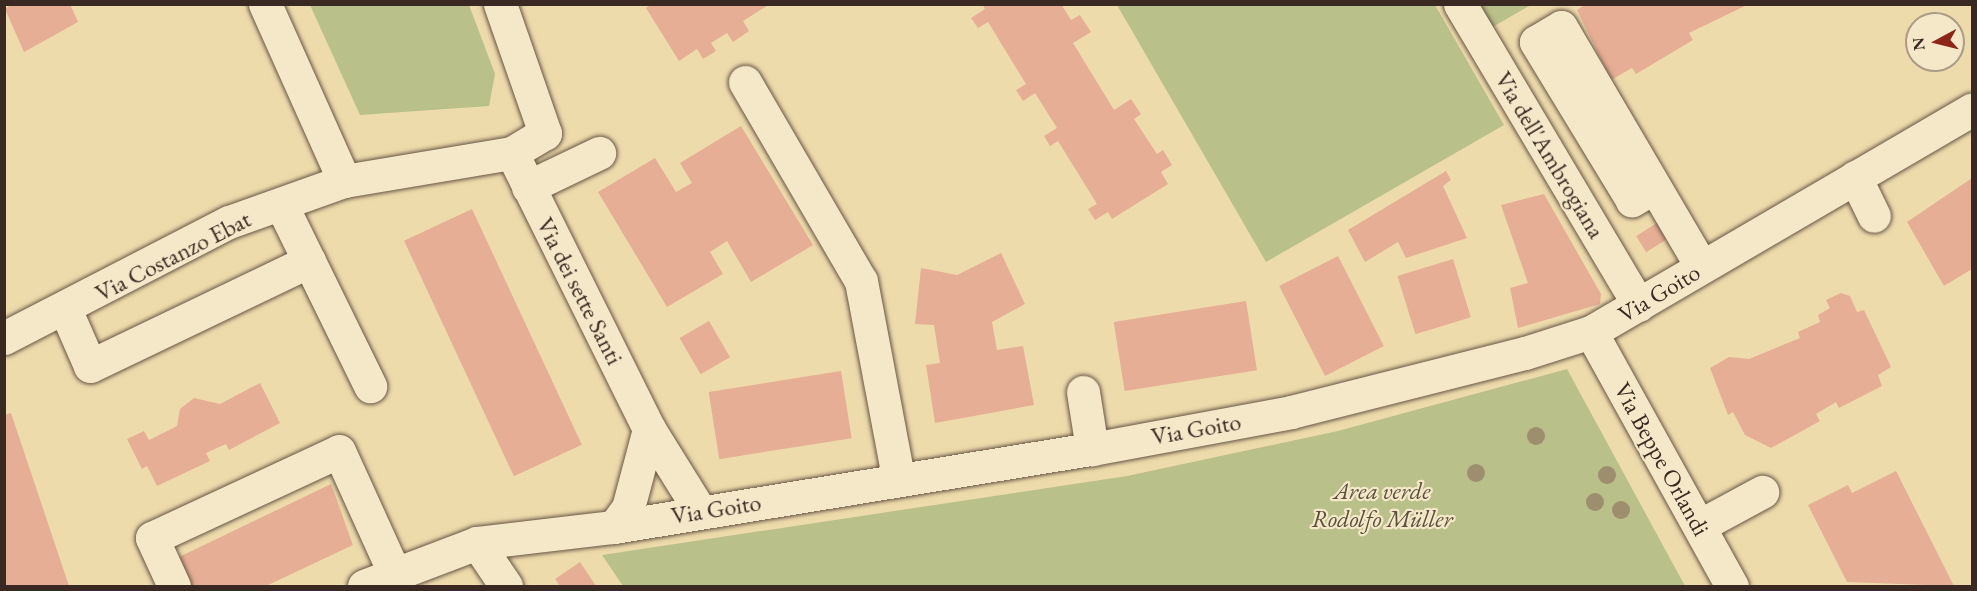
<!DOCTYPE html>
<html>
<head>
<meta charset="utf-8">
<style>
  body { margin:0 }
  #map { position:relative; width:1977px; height:591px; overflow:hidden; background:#eedbac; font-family:"EB Garamond",serif }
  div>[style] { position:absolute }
  .green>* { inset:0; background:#bac089 }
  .building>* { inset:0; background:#e6ae94; transform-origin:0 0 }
  .roads { filter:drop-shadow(0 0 2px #675645) drop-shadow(0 0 2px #675645) }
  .minor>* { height:33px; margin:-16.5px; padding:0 16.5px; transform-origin:16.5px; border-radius:16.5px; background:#f4e8c9 }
  .trees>* { width:18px; height:18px; margin:-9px; border-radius:50%; background:#9d8e6e }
  span { translate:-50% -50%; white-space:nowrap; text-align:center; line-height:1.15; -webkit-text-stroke:4.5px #f4e8c9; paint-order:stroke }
  .street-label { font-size:24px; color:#3a2923 }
  .park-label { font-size:24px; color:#5a4f3c; font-style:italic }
  .frame { position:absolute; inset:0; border:6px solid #3a2923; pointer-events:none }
  .north { position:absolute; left:1905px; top:12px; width:60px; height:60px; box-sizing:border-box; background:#f4e8c9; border:2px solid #aa9c87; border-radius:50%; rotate:263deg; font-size:16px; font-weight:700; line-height:24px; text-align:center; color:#3a2923 }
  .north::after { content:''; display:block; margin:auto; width:21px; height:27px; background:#8f2418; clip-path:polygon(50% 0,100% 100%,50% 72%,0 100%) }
</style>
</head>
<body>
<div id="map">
  <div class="green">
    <i style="clip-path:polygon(310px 5px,469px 5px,495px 74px,489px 106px,360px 115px)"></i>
    <i style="clip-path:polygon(1117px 5px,1435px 5px,1504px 125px,1266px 262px)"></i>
    <i style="clip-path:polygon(1475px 5px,1531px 5px,1489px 29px)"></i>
    <i style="clip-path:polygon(1567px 369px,1685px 586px,623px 586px,602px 555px,1127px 476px,1338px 431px)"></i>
  </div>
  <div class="building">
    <i style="clip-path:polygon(12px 4px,70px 4px,78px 22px,24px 52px,5px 9px)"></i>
    <i style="clip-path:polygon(652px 4px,770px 4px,743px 21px,749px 31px,733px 42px,727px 33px,711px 43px,716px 51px,703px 59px,697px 49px,679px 61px,646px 8px)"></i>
    <i style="clip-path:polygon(982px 4px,1061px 4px,1071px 20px,1080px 15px,1091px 32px,1073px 43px,1114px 110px,1131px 99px,1141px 114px,1134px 119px,1157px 154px,1163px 150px,1172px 165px,1161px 172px,1168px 184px,1112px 219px,1108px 212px,1095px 220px,1088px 209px,1097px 204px,1058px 141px,1050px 146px,1044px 136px,1057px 128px,1035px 93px,1023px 101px,1016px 90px,1026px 84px,988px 22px,978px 28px,971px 18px,985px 9px)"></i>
    <i style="clip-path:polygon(1586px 4px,1749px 4px,1689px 33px,1693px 40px,1636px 74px,1632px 68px,1611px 80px,1577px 10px)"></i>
    <i style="clip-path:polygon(741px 126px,813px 245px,751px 282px,727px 241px,710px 252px,723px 274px,667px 307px,598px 192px,655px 158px,676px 192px,692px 183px,680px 163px)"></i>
    <i style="clip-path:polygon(1446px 171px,1451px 180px,1443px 186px,1467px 238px,1406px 258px,1398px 242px,1365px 262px,1348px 230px)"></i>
    <i style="clip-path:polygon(1972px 178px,1972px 269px,1944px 286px,1907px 222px)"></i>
    <i style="clip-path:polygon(1544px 194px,1601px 294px,1600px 304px,1518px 328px,1510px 288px,1528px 283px,1501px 205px)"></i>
    <i style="left:472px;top:209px;width:260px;height:75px;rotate:65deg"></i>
    <i style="left:1665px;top:218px;width:19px;height:34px;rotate:58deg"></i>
    <i style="clip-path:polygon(1001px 253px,1025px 304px,992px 322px,997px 350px,1023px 346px,1034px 405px,935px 423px,926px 365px,940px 363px,934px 325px,915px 324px,921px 268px,957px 275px)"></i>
    <i style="left:1338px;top:256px;width:101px;height:66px;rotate:63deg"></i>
    <i style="left:1453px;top:259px;width:61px;height:58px;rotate:73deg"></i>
    <i style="clip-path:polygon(1841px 293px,1850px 296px,1857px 312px,1864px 310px,1891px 367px,1878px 375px,1882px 386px,1839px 408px,1836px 402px,1816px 414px,1820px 421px,1771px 448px,1745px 435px,1733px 412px,1728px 415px,1710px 368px,1729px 357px,1749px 359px,1800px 338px,1798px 332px,1820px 322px,1818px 315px,1830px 308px,1826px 300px)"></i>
    <i style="left:1246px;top:301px;width:70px;height:134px;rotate:81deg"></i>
    <i style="left:709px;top:321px;width:42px;height:34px;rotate:60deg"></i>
    <i style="left:841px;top:371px;width:68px;height:134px;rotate:81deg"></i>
    <i style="clip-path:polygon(260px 383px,280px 423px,229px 450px,226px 444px,206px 453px,210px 461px,157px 486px,147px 466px,142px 469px,127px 439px,144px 431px,149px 440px,177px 426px,180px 409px,194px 398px,220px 404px)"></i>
    <i style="clip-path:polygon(11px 413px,69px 586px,4px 586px,4px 415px)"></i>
    <i style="clip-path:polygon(1896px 471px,1954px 586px,1847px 582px,1808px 505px,1848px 485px,1852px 493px)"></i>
    <i style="clip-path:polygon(331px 484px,353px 545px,266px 586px,191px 586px,177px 558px)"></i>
    <i style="clip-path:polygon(580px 562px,596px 586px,560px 586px,555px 579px)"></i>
  </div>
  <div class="roads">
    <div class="minor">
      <i style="left:265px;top:4px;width:194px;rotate:65.9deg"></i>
      <i style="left:500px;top:4px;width:137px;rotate:70.8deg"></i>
      <i style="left:545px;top:133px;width:39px;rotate:149deg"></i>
      <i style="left:512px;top:153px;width:308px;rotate:63.6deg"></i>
      <i style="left:649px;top:429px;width:97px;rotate:58.1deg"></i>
      <i style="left:1460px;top:4px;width:350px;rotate:59.3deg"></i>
      <i style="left:745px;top:82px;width:230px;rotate:59.8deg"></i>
      <i style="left:861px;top:281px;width:199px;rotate:79.3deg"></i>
      <i style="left:1855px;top:177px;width:43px;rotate:64deg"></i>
      <i style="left:528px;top:187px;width:79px;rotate:-25.6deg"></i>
      <i style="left:1654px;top:187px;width:26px;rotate:149deg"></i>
      <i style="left:1632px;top:200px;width:185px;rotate:-121.3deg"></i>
      <i style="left:1536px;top:42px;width:29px;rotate:-31deg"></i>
      <i style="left:1561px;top:27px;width:278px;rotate:59.6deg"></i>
      <i style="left:281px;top:204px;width:203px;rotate:63.9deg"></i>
      <i style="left:66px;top:311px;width:60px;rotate:66.4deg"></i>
      <i style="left:90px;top:366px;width:243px;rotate:-25.6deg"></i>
      <i style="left:1591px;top:332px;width:291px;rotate:61deg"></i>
      <i style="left:4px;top:338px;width:253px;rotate:-27.3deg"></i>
      <i style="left:229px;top:222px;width:122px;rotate:-19.6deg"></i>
      <i style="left:344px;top:181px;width:170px;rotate:-9.5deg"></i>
      <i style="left:1083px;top:392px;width:58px;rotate:81deg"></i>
      <i style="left:1699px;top:526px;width:72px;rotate:-28.4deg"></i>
      <i style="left:614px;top:527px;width:24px;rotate:-54deg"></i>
      <i style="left:628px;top:508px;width:82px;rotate:-75.1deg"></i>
      <i style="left:477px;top:543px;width:52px;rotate:56deg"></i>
      <i style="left:174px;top:586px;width:53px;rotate:-114.6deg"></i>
      <i style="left:152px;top:538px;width:206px;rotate:-24.9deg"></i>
      <i style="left:339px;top:451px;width:133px;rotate:65.6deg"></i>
      <i style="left:364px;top:586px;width:121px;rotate:-20.8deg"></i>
      <i style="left:477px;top:543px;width:138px;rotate:-6.7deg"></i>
      <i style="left:614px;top:527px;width:484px;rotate:-9.3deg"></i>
      <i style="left:1092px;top:449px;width:202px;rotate:-10.5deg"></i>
      <i style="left:1291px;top:412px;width:241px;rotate:-14.2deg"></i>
      <i style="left:1525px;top:353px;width:69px;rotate:-17.7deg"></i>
      <i style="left:1591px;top:332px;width:441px;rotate:-30.3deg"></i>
    </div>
  </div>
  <div class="trees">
    <i style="left:1536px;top:436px"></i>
    <i style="left:1476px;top:473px"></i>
    <i style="left:1607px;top:475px"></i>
    <i style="left:1595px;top:502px"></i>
    <i style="left:1621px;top:510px"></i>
  </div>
  <div class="street-label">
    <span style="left:1550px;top:155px;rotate:59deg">Via dell'Ambrogiana</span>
    <span style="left:173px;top:256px;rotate:-27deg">Via Costanzo Ebat</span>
    <span style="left:580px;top:291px;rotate:63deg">Via dei sette Santi</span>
    <span style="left:1659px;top:293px;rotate:-31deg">Via Goito</span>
    <span style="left:1196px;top:429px;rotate:-10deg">Via Goito</span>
    <span style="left:1662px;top:459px;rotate:61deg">Via Beppe Orlandi</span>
    <span style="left:716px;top:509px;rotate:-9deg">Via Goito</span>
  </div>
  <div class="park-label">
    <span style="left:1382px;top:505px">Area verde<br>Rodolfo Müller</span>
  </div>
  <div class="frame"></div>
  <div class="north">N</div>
</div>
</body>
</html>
